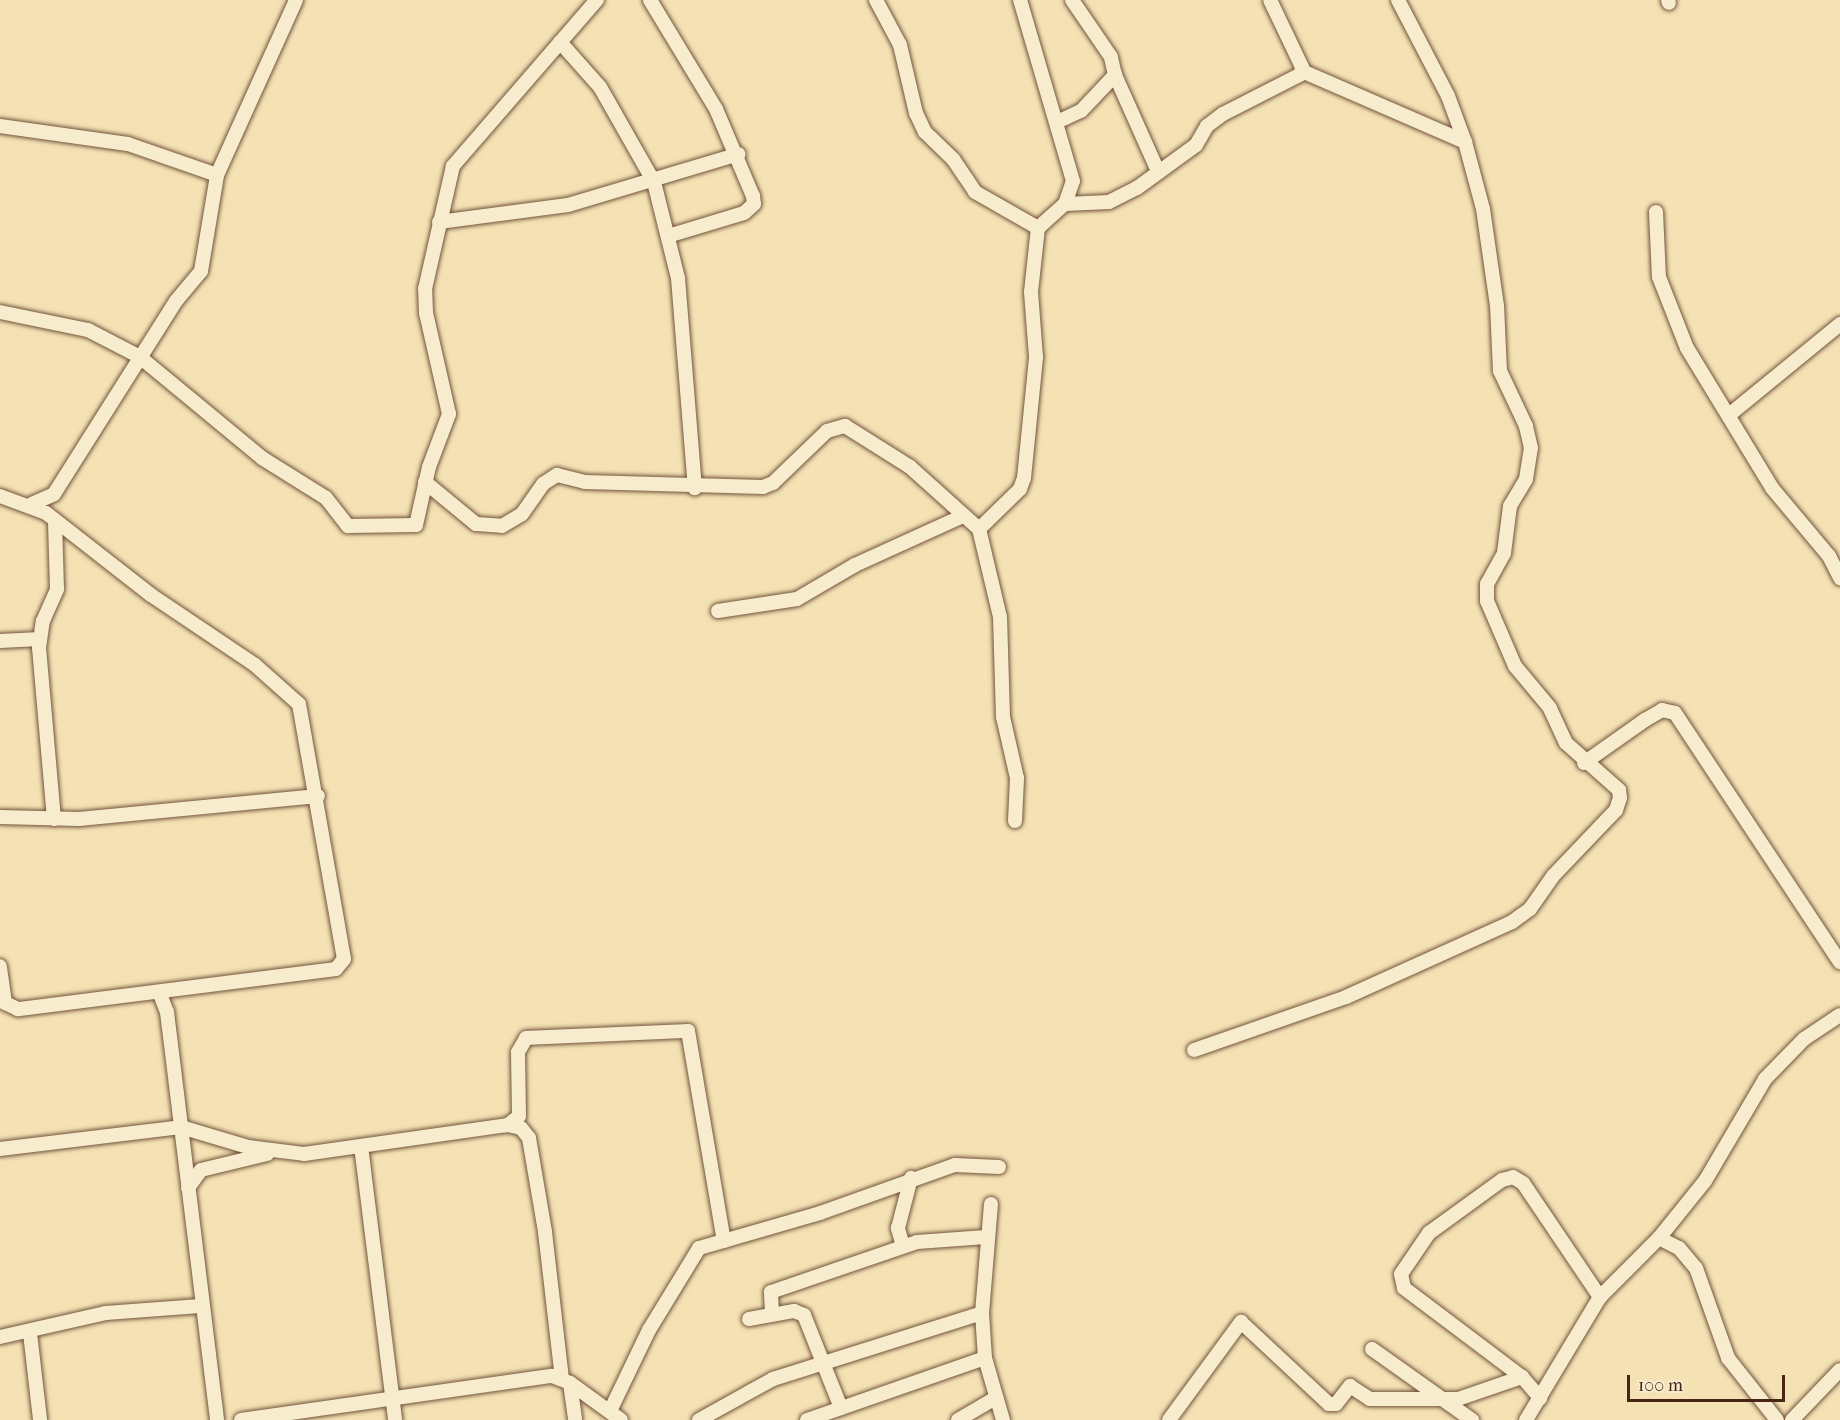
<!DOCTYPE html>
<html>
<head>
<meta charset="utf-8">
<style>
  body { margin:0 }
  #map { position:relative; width:1840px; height:1420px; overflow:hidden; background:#f5e2b4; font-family:"IM FELL French Canon",serif }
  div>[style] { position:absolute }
  .roads { filter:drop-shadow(0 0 2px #72543c) drop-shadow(0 0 2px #72543c) }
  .minor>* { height:14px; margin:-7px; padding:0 7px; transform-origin:7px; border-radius:7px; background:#f8ecce }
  span { translate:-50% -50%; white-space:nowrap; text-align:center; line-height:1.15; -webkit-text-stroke:4.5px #f8ecce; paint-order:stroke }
  .scale { position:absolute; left:1627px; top:1375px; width:158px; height:27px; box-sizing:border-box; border:3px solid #472414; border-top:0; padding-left:8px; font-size:18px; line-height:21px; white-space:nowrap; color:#472414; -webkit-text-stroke:4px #f8ecce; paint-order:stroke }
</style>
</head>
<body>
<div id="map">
  <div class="roads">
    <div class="minor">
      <i style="left:650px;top:0;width:127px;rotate:58.8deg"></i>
      <i style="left:716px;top:109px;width:95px;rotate:67deg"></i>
      <i style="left:753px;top:196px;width:8px;rotate:83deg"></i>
      <i style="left:754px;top:204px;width:13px;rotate:138deg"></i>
      <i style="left:744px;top:213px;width:79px;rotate:163.2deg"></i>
      <i style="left:876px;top:0;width:51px;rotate:61.9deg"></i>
      <i style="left:900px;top:45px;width:70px;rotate:76.8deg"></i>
      <i style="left:916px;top:113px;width:21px;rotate:65deg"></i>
      <i style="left:925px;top:132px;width:39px;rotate:44deg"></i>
      <i style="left:953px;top:159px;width:40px;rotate:56deg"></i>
      <i style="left:975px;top:192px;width:73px;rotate:29.7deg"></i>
      <i style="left:1668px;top:0;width:3px;rotate:72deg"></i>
      <i style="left:560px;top:42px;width:60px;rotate:48.4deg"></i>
      <i style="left:600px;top:87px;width:109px;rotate:60.4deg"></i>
      <i style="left:654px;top:182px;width:99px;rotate:76deg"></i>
      <i style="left:678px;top:278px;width:211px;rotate:85.4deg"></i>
      <i style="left:1302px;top:71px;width:178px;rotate:23.5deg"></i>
      <i style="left:1115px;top:75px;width:105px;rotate:65.9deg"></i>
      <i style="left:1057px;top:122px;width:26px;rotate:-25deg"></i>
      <i style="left:1081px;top:111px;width:50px;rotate:-46.6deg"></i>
      <i style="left:1115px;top:75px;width:18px;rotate:-103deg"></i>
      <i style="left:1111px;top:57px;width:69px;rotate:-124.4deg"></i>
      <i style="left:0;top:126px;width:129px;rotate:8deg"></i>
      <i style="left:128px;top:144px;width:94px;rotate:19.2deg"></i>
      <i style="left:1065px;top:204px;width:44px;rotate:-2.6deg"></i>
      <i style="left:1109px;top:202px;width:31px;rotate:-27deg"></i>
      <i style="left:1137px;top:188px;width:73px;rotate:-36.1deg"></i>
      <i style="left:1196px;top:145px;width:22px;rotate:-60deg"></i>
      <i style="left:1207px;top:126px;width:20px;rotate:-37deg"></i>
      <i style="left:1223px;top:114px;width:88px;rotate:-27.1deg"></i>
      <i style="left:1301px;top:74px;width:7px;rotate:-82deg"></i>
      <i style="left:1302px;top:67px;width:74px;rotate:-115.5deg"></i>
      <i style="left:1656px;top:212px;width:65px;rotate:87.4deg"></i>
      <i style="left:1659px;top:277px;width:76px;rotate:68.5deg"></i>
      <i style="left:1687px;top:348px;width:164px;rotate:58.7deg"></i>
      <i style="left:1772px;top:488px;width:89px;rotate:50deg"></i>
      <i style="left:1829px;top:556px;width:25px;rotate:63deg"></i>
      <i style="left:439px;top:222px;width:130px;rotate:-7.5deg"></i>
      <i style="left:568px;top:205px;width:178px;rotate:-16.6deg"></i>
      <i style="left:0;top:312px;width:90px;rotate:11.6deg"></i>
      <i style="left:88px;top:330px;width:59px;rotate:27.4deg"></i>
      <i style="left:140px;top:357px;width:158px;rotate:39.6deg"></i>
      <i style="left:262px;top:458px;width:75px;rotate:32deg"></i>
      <i style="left:326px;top:498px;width:36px;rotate:52deg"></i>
      <i style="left:348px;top:526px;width:68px;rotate:-0.8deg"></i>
      <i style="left:416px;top:525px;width:59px;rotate:-77.4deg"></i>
      <i style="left:429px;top:467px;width:57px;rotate:-69.3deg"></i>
      <i style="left:449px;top:414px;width:104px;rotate:-102.8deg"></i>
      <i style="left:426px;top:313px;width:24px;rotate:-92deg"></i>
      <i style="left:425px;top:289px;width:126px;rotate:-77.2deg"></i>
      <i style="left:453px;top:166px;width:220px;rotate:-49.1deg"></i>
      <i style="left:1729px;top:415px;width:144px;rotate:-39.3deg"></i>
      <i style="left:425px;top:482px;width:66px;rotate:39.5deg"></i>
      <i style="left:476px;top:524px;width:26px;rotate:4deg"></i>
      <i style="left:502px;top:526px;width:23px;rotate:-31deg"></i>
      <i style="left:522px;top:514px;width:37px;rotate:-55deg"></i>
      <i style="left:543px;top:484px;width:17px;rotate:-33deg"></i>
      <i style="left:557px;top:475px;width:29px;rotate:14deg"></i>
      <i style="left:585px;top:482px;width:178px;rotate:1.6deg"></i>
      <i style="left:763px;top:487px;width:11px;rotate:-22deg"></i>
      <i style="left:773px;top:483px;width:75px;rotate:-43.9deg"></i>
      <i style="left:827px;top:431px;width:19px;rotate:-16deg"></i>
      <i style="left:845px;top:426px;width:77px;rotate:32.2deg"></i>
      <i style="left:910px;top:467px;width:93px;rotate:41.9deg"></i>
      <i style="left:0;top:496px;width:49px;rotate:20.3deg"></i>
      <i style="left:46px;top:513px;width:133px;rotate:38deg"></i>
      <i style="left:151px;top:595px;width:125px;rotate:33.9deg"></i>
      <i style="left:255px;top:665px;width:59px;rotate:41.6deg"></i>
      <i style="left:299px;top:704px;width:259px;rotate:80deg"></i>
      <i style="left:344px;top:959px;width:13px;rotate:129deg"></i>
      <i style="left:336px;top:969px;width:321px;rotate:172.8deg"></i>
      <i style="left:18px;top:1009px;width:14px;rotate:-155deg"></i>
      <i style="left:5px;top:1003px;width:37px;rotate:-98deg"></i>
      <i style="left:32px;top:504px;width:24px;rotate:-24deg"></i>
      <i style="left:54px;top:494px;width:228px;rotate:-57.7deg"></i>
      <i style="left:176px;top:301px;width:39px;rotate:-50deg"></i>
      <i style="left:201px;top:271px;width:97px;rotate:-80.5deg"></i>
      <i style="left:217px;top:175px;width:192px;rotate:-65.7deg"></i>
      <i style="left:718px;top:611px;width:80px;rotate:-8.6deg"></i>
      <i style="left:797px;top:599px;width:67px;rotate:-30.4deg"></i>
      <i style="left:855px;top:565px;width:119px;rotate:-24.4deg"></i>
      <i style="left:0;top:641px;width:40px;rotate:-2.9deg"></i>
      <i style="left:1584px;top:763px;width:75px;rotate:-35.2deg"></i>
      <i style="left:1645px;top:720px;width:20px;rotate:-30deg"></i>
      <i style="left:1662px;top:710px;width:13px;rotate:13deg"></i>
      <i style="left:1675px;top:713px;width:299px;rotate:56.5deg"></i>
      <i style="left:0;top:817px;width:79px;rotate:1.5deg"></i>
      <i style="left:79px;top:819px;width:240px;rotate:-5.5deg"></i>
      <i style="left:54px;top:819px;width:172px;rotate:-95deg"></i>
      <i style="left:39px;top:648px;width:27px;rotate:-82deg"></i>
      <i style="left:43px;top:621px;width:35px;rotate:-66deg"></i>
      <i style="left:57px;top:589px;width:69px;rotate:-91.7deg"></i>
      <i style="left:1015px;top:821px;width:43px;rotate:-87.3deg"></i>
      <i style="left:1017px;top:778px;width:63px;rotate:-102.9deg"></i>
      <i style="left:1003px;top:717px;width:100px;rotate:-91.7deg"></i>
      <i style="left:1000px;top:617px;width:90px;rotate:-103.4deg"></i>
      <i style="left:979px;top:529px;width:57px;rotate:-44.3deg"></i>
      <i style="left:1020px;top:489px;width:12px;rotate:-70deg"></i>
      <i style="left:1024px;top:478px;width:122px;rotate:-84.3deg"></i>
      <i style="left:1036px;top:357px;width:65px;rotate:-94.4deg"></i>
      <i style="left:1031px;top:292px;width:64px;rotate:-83.8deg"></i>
      <i style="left:1038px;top:228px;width:36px;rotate:-42deg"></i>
      <i style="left:1065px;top:204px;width:24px;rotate:-71deg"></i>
      <i style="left:1073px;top:181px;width:189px;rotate:-106.3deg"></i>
      <i style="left:160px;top:994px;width:19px;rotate:69deg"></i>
      <i style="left:167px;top:1012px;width:411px;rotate:83deg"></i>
      <i style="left:1194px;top:1050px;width:161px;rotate:-19.2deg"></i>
      <i style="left:1346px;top:997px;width:182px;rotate:-24.3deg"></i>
      <i style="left:1512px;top:922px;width:22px;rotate:-36deg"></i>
      <i style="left:1530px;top:909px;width:40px;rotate:-55.1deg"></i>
      <i style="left:1553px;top:876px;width:91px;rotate:-46.3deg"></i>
      <i style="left:1616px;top:810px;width:13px;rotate:-72deg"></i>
      <i style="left:1620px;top:798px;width:8px;rotate:-97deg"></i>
      <i style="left:1619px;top:790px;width:71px;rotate:-138.4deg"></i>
      <i style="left:1566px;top:743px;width:38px;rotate:-115deg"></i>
      <i style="left:1550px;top:708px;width:55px;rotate:-129.8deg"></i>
      <i style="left:1515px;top:666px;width:71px;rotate:-113.3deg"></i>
      <i style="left:1487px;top:601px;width:17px;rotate:-90deg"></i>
      <i style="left:1487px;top:584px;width:35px;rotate:-61deg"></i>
      <i style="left:1504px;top:553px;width:47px;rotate:-82.7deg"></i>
      <i style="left:1510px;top:506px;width:31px;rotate:-59deg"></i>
      <i style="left:1526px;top:479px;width:31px;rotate:-81deg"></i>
      <i style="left:1531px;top:448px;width:23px;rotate:-103deg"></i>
      <i style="left:1526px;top:426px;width:61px;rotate:-115.3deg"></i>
      <i style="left:1500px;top:371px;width:65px;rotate:-92.6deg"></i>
      <i style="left:1497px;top:306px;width:98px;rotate:-98.2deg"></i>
      <i style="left:1483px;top:209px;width:69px;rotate:-105deg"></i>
      <i style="left:1465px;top:142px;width:49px;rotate:-110.3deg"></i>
      <i style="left:1448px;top:96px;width:108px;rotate:-117.5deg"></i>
      <i style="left:508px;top:1125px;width:14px;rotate:-39deg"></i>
      <i style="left:519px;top:1116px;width:64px;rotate:-90.9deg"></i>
      <i style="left:518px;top:1052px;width:16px;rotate:-60deg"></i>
      <i style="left:526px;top:1038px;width:162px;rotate:-2.5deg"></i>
      <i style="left:688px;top:1031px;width:213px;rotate:80.3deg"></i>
      <i style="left:361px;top:1146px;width:276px;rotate:82.9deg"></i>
      <i style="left:0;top:1149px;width:182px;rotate:-6.9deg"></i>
      <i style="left:181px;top:1127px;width:70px;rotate:16.6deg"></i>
      <i style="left:248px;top:1147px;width:56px;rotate:7.1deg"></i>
      <i style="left:304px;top:1154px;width:206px;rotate:-8.1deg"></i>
      <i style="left:508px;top:1125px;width:13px;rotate:13deg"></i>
      <i style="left:521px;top:1128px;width:13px;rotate:51deg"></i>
      <i style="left:529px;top:1138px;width:95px;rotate:80.3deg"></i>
      <i style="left:545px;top:1232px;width:147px;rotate:83.4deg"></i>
      <i style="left:188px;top:1188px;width:22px;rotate:-54deg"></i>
      <i style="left:201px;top:1170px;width:68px;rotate:-13.6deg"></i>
      <i style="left:991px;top:1204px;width:109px;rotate:94.7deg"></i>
      <i style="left:982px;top:1313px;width:45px;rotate:86.2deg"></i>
      <i style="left:985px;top:1358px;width:65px;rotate:73.8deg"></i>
      <i style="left:1659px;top:1238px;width:22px;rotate:27deg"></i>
      <i style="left:1679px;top:1248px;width:26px;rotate:50deg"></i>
      <i style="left:1696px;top:1268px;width:96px;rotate:70.4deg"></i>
      <i style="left:1728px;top:1358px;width:79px;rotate:51.7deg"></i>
      <i style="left:903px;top:1246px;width:19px;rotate:-106deg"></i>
      <i style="left:898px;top:1228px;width:52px;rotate:-75.4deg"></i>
      <i style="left:772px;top:1313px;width:21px;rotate:-93deg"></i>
      <i style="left:771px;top:1292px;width:154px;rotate:-18.9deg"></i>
      <i style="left:917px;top:1242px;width:69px;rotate:-4.1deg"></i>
      <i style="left:749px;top:1319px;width:46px;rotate:-10.1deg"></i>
      <i style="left:794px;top:1311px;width:11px;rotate:22deg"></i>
      <i style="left:804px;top:1315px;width:100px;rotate:68.3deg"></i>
      <i style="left:30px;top:1333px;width:88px;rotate:83.4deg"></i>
      <i style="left:0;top:1337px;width:109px;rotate:-12.8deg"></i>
      <i style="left:106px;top:1313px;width:94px;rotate:-4.3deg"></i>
      <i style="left:1372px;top:1349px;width:123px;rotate:35.4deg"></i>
      <i style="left:1522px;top:1377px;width:148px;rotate:-143deg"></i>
      <i style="left:1404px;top:1288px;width:14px;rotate:-102deg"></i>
      <i style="left:1401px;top:1274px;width:50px;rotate:-55.7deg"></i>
      <i style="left:1429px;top:1233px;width:90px;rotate:-36deg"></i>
      <i style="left:1502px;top:1180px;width:11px;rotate:-15deg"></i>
      <i style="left:1513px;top:1177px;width:12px;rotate:31deg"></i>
      <i style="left:1523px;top:1183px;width:138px;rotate:56deg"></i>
      <i style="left:570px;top:1383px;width:37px;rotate:82deg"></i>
      <i style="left:610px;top:1411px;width:90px;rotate:-64.3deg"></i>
      <i style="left:649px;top:1330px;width:96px;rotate:-58.6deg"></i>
      <i style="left:699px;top:1248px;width:126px;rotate:-16.1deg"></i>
      <i style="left:820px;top:1213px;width:143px;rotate:-19.6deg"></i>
      <i style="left:955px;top:1165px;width:44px;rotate:2.6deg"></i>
      <i style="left:241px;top:1420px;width:314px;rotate:-8.1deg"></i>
      <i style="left:552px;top:1376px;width:19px;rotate:21deg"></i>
      <i style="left:570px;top:1383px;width:63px;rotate:36deg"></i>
      <i style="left:699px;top:1420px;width:85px;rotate:-29deg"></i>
      <i style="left:773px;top:1379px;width:219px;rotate:-17.5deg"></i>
      <i style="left:807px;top:1420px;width:188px;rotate:-19.2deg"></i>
      <i style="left:958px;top:1420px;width:42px;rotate:-30.3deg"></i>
      <i style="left:1169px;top:1420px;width:122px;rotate:-53.7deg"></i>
      <i style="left:1241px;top:1322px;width:120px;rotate:43deg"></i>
      <i style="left:1329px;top:1404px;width:7px"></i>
      <i style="left:1336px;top:1404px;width:23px;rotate:-52deg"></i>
      <i style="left:1350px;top:1386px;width:24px;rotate:33deg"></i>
      <i style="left:1370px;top:1399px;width:88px"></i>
      <i style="left:1458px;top:1399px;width:68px;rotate:-19deg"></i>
      <i style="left:1522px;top:1377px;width:28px;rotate:49deg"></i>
      <i style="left:1526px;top:1420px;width:144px;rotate:-59deg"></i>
      <i style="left:1600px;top:1297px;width:83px;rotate:-45deg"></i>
      <i style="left:1659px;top:1238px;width:73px;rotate:-51.1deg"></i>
      <i style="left:1705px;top:1181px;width:118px;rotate:-59.5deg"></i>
      <i style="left:1765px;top:1079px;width:56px;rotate:-45.7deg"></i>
      <i style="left:1804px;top:1039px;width:43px;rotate:-33.7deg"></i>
      <i style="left:1792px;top:1420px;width:69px;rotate:-46.2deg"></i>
    </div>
  </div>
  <div class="scale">100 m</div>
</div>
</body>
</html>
